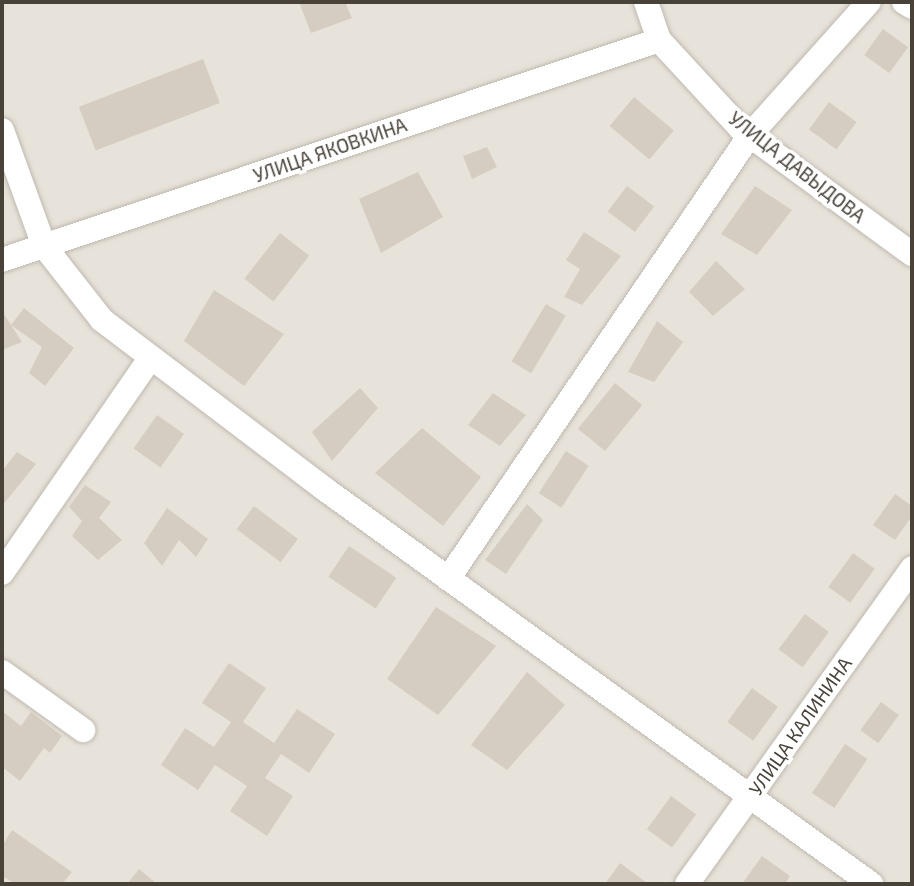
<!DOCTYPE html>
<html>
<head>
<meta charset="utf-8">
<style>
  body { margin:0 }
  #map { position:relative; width:914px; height:886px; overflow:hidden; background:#f4f1eb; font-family:"Exo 2",sans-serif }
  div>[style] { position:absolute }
  .residential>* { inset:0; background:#e8e3da; transform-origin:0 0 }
  .building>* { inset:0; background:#d5cdc1; transform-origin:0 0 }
  .roads { filter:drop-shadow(0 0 2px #bfb8ae) drop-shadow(0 0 2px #bfb8ae) }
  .minor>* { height:24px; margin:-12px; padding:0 12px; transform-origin:12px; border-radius:12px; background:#fff }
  span { translate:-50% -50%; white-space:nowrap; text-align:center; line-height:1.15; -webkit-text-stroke:7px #fff; paint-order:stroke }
  .street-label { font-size:19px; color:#484239 }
  .frame { position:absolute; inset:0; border:4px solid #484239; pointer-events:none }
</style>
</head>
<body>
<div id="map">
  <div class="residential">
    <i style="left:2px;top:2px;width:910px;height:882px"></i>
  </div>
  <div class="building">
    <i style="clip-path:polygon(299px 2px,345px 2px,352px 18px,311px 33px)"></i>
    <i style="left:883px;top:29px;width:31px;height:32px;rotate:36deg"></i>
    <i style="left:203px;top:59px;width:47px;height:133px;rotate:69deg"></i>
    <i style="left:634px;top:97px;width:52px;height:38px;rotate:40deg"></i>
    <i style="left:829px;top:102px;width:34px;height:34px;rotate:36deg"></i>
    <i style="clip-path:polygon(487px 147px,497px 167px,472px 179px,463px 156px)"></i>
    <i style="clip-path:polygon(418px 172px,443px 217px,381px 253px,359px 199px)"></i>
    <i style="left:627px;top:186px;width:34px;height:32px;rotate:37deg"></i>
    <i style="clip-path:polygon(755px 186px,792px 210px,757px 255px,721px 234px)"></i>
    <i style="clip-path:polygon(584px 232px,621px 256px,582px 305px,564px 297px,580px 269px,566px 260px)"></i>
    <i style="left:280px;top:233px;width:37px;height:58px;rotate:38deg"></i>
    <i style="clip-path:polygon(716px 261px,745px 289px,713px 316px,689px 292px)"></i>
    <i style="clip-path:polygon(214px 290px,284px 334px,244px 386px,184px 341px)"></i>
    <i style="left:546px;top:304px;width:23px;height:67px;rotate:31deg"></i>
    <i style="clip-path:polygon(24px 308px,74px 348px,45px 386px,29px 373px,42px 347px,11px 325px,22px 342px,2px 350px,2px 311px,11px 325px)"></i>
    <i style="clip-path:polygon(657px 321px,683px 342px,654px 382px,628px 372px)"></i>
    <i style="left:615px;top:383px;width:35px;height:59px;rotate:39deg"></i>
    <i style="clip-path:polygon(360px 388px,378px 408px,332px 461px,312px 432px)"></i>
    <i style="clip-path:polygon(493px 393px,526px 415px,500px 446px,468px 425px)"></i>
    <i style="left:157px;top:415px;width:33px;height:41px;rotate:35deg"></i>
    <i style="clip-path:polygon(422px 428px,481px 477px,443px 526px,375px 473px)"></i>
    <i style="left:566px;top:451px;width:27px;height:50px;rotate:33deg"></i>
    <i style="clip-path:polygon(17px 452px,36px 464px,2px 506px,2px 471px)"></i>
    <i style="clip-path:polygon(85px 485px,111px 502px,99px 518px,122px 540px,98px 560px,72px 536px,82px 521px,69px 507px)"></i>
    <i style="clip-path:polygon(895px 494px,912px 506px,912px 516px,895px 540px,873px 525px)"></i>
    <i style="clip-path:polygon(527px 504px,543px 520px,506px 574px,485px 560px)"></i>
    <i style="left:254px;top:506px;width:55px;height:29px;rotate:37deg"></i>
    <i style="clip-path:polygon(167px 508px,208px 539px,196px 557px,179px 540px,162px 566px,144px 543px)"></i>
    <i style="left:349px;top:546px;width:57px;height:37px;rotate:34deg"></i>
    <i style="left:853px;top:553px;width:27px;height:42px;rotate:36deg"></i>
    <i style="clip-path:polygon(436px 607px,496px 646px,438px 715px,387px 679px)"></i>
    <i style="left:805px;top:614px;width:30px;height:44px;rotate:37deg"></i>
    <i style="clip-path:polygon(229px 663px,266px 688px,243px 722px,274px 743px,297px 709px,335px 734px,309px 773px,281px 754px,265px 778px,293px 796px,267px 836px,230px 811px,247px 786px,215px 765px,198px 790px,161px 765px,185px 728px,214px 747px,231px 722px,202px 703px)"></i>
    <i style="clip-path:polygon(527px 672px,565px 705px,507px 770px,471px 745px)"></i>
    <i style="left:752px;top:688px;width:32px;height:42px;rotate:36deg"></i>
    <i style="left:881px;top:702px;width:22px;height:35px;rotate:36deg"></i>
    <i style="clip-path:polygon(2px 711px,21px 726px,31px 712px,62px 736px,50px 753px,44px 748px,20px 781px,2px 767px)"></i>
    <i style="left:845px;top:744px;width:27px;height:59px;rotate:34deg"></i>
    <i style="left:671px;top:796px;width:31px;height:41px;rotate:36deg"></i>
    <i style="clip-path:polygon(12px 830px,72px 872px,62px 884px,15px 884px,2px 876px,2px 846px)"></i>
    <i style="clip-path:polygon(762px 856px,790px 876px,785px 884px,742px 884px)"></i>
    <i style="clip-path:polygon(620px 863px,647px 883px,646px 884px,605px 884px)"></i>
    <i style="clip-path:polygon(139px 869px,157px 884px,127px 884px)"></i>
  </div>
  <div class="roads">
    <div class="minor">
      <i style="left:646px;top:2px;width:40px;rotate:71.1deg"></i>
      <i style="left:659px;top:40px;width:121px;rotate:47.3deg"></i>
      <i style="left:741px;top:129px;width:212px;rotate:36.2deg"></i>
      <i style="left:904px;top:2px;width:9px;rotate:32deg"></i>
      <i style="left:2px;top:130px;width:123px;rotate:70.1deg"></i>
      <i style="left:44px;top:246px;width:94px;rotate:51.9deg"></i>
      <i style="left:102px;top:320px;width:281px;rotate:37.2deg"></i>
      <i style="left:326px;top:490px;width:673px;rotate:35.86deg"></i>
      <i style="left:2px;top:260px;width:693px;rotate:-18.51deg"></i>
      <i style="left:2px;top:573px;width:262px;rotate:-55.4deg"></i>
      <i style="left:448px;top:579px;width:537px;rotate:-55.78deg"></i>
      <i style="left:750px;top:135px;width:178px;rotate:-48.2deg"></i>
      <i style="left:2px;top:672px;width:100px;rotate:35.6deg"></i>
      <i style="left:687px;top:884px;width:388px;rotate:-54.5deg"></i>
    </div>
  </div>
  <div class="street-label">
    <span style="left:330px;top:150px;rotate:-19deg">УЛИЦА ЯКОВКИНА</span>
    <span style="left:797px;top:167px;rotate:38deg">УЛИЦА ДАВЫДОВА</span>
    <span style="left:800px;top:726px;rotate:-55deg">УЛИЦА КАЛИНИНА</span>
  </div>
  <div class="frame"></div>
</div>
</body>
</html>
